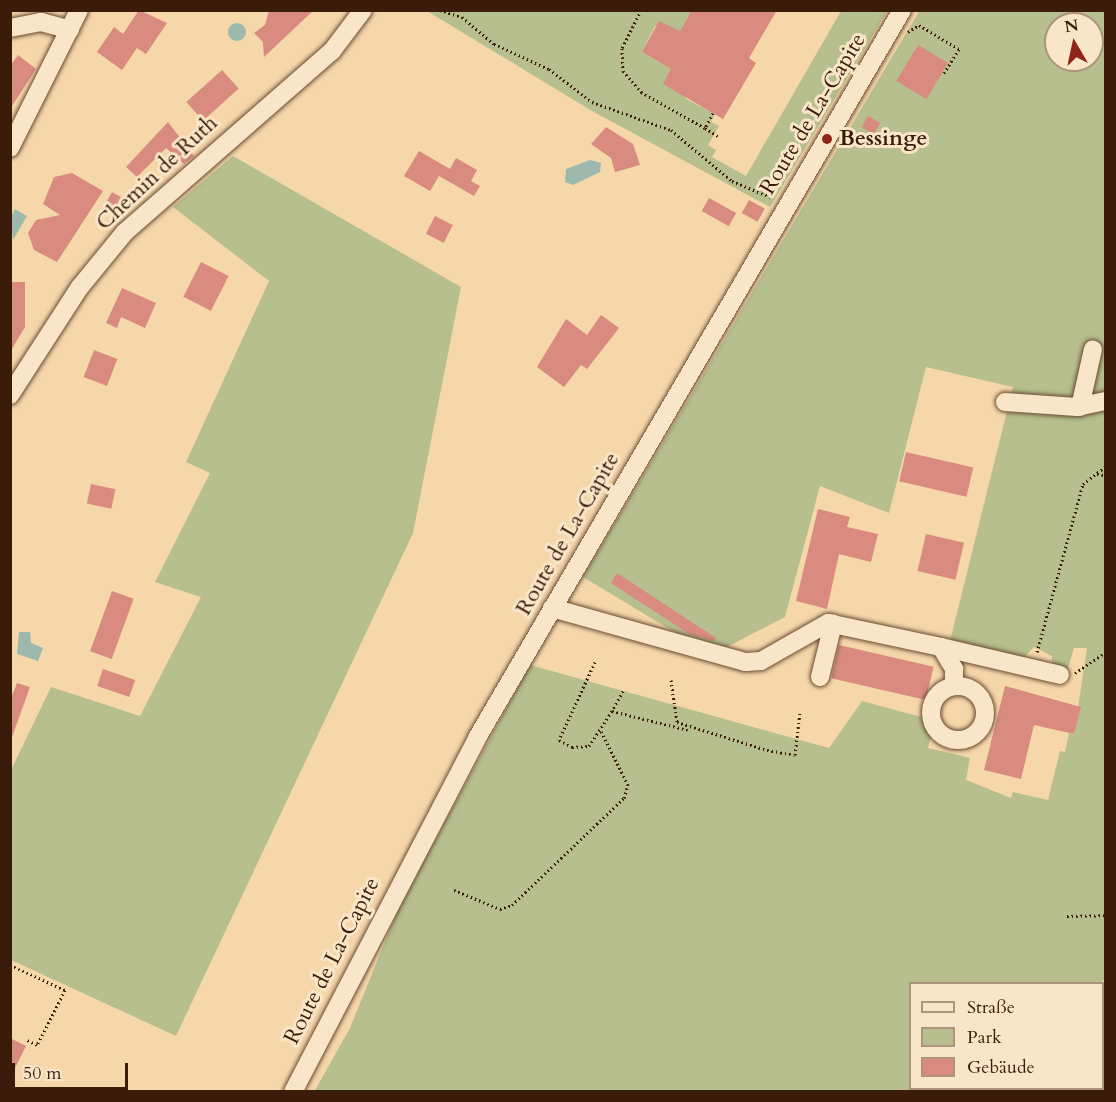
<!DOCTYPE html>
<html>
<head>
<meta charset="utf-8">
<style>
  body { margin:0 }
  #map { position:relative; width:1116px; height:1102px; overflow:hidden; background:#f6d7aa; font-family:Cardo,serif }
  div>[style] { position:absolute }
  .green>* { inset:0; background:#b6bf8d }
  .water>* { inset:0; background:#9db9ad }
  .round { border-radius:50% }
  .building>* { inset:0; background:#d88b7e; transform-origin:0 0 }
  .path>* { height:3px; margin-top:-1.5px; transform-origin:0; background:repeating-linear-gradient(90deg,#3b1c0b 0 1.5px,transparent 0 4.5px) }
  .roads { filter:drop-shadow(0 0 2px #6a4b33) drop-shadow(0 0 2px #6a4b33) }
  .minor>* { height:18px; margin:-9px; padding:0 9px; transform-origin:9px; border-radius:9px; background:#f9e5c8 }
  .minor>.ring { margin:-9px; padding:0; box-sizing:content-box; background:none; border:18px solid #f9e5c8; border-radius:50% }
  .dots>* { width:16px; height:16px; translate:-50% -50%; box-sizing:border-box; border:3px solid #f9e5c8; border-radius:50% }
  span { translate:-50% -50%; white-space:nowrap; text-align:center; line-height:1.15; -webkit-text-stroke:6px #f9e5c8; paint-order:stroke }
  .street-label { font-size:22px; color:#3b1c0b }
  .poi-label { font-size:22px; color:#3b1c0b; font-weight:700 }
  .left { translate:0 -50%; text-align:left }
  .frame { position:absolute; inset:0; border:12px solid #3b1c0b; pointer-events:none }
  .legend { position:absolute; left:909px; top:982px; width:195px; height:108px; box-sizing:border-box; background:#f9e5c8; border:2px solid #ad957c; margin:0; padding:8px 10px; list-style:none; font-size:18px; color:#3b1c0b }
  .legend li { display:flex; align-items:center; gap:12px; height:30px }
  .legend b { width:30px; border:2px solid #ad957c }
  .north { position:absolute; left:1044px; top:12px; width:60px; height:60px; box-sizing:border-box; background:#f9e5c8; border:2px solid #ad957c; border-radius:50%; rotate:351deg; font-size:16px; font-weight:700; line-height:24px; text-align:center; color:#3b1c0b }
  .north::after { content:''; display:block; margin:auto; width:21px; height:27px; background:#8f2418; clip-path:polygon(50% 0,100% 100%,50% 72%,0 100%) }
  .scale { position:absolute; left:12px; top:1063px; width:116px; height:27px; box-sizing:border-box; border:3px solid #3b1c0b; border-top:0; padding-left:8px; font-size:18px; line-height:21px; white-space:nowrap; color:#3b1c0b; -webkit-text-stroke:4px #f9e5c8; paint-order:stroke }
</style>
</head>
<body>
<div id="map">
  <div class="green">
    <i style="clip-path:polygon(evenodd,920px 10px,1105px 11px,1105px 979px,1098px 984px,910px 984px,910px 1088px,1021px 1091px,314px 1092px,350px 1028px,399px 907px,530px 665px,829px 748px,862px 701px,925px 718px,932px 732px,928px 748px,970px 758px,966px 780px,1011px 798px,1013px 792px,1048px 800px,1060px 751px,1065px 752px,1069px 733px,1074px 734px,1087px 648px,1074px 648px,1068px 668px,1052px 667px,1052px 656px,1034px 647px,1022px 659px,950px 641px,1013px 387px,926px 367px,889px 513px,820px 486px,785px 617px,725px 648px,686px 639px,583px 577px,920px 10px,1056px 24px,1092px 24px,1092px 60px,1056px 60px,1056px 24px)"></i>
    <i style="clip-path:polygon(427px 11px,692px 11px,680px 31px,655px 26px,642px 52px,671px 69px,686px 99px,715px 114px,711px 122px,719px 126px,708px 145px,716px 150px,712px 157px,746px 176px,841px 11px,887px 11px,770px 207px,592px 111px)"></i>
    <i style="clip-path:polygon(233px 156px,461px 287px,413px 533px,176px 1036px,11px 960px,11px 770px,51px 687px,140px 716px,201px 597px,155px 582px,210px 473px,186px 462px,269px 281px,173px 207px)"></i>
  </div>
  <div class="water">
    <i class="round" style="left:228px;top:23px;width:18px;height:18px"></i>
    <i style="clip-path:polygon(590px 160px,601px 163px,600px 172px,573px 185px,565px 182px,566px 169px)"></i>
    <i style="clip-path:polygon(15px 209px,27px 216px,13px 240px,11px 217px)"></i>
    <i style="clip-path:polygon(19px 632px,30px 632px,31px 643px,43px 648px,38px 661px,17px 654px)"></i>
  </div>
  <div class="building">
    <i style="clip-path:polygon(139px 10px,167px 23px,146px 54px,137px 48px,122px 70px,97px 52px,114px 27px,123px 34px)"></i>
    <i style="clip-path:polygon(269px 10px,314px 10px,264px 57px,263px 42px,254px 33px,265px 25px)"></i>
    <i style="clip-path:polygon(692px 10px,777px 10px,749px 58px,756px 63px,723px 119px,663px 84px,671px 69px,642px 52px,659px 21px,680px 31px)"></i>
    <i style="left:918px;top:45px;width:35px;height:42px;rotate:31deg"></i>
    <i style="clip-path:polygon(18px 55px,36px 69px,10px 109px,10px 66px)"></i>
    <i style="left:222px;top:70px;width:25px;height:48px;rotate:48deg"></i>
    <i style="left:868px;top:116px;width:14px;height:13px;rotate:30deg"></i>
    <i style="clip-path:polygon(168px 122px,194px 156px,184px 164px,166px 148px,137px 177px,126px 167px)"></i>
    <i style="clip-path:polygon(606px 127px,633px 144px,640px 165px,615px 172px,611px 158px,591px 144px)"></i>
    <i style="clip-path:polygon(419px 151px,450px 169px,456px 158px,477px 170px,471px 181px,480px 186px,474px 196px,439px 176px,430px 191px,404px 176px)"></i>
    <i style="clip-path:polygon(72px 173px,103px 191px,57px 262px,34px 250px,28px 233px,36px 220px,60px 215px,43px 204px,54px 177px)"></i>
    <i style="left:112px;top:192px;width:22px;height:15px;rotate:30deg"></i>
    <i style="left:709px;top:198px;width:31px;height:15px;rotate:29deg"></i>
    <i style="left:749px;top:200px;width:18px;height:15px;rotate:29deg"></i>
    <i style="left:435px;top:216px;width:20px;height:20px;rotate:27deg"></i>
    <i style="left:201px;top:262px;width:31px;height:39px;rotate:27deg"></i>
    <i style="clip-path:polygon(10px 282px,25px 282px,25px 327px,10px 352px)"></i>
    <i style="clip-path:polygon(122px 288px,156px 303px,145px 328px,121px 317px,117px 328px,106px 323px)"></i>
    <i style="clip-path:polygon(601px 315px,619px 328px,587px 369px,581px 365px,564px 387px,537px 367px,566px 319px,587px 335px)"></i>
    <i style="left:94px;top:350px;width:25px;height:29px;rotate:21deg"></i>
    <i style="left:906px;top:452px;width:69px;height:30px;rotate:13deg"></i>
    <i style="left:91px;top:484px;width:25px;height:20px;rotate:12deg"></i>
    <i style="clip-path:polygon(818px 509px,850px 517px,847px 527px,878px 534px,871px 562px,839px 554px,827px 609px,796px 601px)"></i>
    <i style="left:926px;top:534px;width:39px;height:38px;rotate:13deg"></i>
    <i style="clip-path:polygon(617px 573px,716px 638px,714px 641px,689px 634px,611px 583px)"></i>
    <i style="left:112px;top:591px;width:23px;height:64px;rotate:20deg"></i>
    <i style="left:839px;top:645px;width:97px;height:34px;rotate:13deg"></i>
    <i style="left:103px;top:669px;width:34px;height:18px;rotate:19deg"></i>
    <i style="clip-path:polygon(17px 683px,30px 687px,12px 737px,10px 701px)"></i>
    <i style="clip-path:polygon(1005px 686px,1081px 707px,1074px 734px,1034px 725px,1021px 779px,984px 770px)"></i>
    <i style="clip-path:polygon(10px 1038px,26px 1046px,10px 1078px)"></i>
  </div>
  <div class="path">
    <i style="left:440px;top:10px;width:23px;rotate:18deg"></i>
    <i style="left:462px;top:17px;width:42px;rotate:40.2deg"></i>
    <i style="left:494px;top:44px;width:60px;rotate:24.4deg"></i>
    <i style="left:549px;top:69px;width:54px;rotate:37.5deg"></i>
    <i style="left:592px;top:102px;width:84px;rotate:19.5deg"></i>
    <i style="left:671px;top:130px;width:80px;rotate:39.9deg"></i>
    <i style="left:732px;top:181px;width:44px;rotate:22.5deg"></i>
    <i style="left:641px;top:10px;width:42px;rotate:116.6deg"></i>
    <i style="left:622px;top:48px;width:23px;rotate:88deg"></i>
    <i style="left:623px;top:71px;width:28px;rotate:49deg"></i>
    <i style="left:641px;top:92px;width:73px;rotate:29.4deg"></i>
    <i style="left:908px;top:32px;width:13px;rotate:-32deg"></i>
    <i style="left:919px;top:25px;width:47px;rotate:31deg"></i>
    <i style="left:959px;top:49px;width:31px;rotate:122deg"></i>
    <i style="left:713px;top:113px;width:17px;rotate:118deg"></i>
    <i style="left:705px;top:128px;width:15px;rotate:32deg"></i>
    <i style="left:1097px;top:474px;width:9px;rotate:6deg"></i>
    <i style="left:1037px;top:652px;width:174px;rotate:-74.7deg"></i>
    <i style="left:1083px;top:484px;width:29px;rotate:-38deg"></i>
    <i style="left:595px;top:662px;width:86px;rotate:114.8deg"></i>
    <i style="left:559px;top:740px;width:15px;rotate:28deg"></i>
    <i style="left:572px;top:747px;width:17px;rotate:-3deg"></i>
    <i style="left:589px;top:746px;width:42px;rotate:-56.7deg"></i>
    <i style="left:1075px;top:673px;width:37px;rotate:-34deg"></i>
    <i style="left:671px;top:680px;width:42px;rotate:81.9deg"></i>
    <i style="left:677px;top:722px;width:94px;rotate:17.3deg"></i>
    <i style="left:767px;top:750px;width:28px;rotate:10deg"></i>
    <i style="left:795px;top:755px;width:43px;rotate:-83.4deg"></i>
    <i style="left:623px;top:691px;width:23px;rotate:119deg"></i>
    <i style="left:612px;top:711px;width:78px;rotate:14deg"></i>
    <i style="left:454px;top:890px;width:50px;rotate:22.4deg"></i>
    <i style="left:500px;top:909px;width:13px;rotate:-18deg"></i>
    <i style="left:512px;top:905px;width:155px;rotate:-43.7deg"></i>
    <i style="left:624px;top:798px;width:14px;rotate:-73deg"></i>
    <i style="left:628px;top:785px;width:60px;rotate:-116.6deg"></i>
    <i style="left:1067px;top:916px;width:39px;rotate:-1deg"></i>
    <i style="left:10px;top:965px;width:60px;rotate:24.4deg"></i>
    <i style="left:65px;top:990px;width:62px;rotate:117deg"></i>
    <i style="left:37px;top:1045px;width:13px;rotate:-153deg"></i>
  </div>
  <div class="roads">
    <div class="minor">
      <i style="left:10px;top:28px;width:32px;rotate:-11deg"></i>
      <i style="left:41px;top:22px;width:30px;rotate:15deg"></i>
      <i style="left:10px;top:148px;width:154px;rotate:-63.4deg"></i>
      <i style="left:10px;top:395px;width:129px;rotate:-57.1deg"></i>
      <i style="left:80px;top:287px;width:71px;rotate:-50.7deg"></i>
      <i style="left:125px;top:232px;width:275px;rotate:-41.2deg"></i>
      <i style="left:332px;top:51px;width:51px;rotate:-52.9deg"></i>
      <i style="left:1005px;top:402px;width:72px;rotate:4deg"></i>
      <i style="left:1077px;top:407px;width:30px;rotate:-12deg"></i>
      <i style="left:1080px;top:407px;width:59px;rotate:-77.4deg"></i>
      <i style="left:552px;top:608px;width:201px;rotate:15.6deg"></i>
      <i style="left:746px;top:662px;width:15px;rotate:-4deg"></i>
      <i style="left:761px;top:661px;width:77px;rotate:-29.6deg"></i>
      <i style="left:828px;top:623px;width:116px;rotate:12deg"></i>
      <i style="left:941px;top:647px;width:26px;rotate:59deg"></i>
      <i style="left:954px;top:669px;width:17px;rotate:90deg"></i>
      <i style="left:941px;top:647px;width:122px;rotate:13.2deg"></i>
      <i style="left:820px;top:677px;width:55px;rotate:-76.2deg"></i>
      <i class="ring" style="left:931px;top:686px;width:36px;height:36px"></i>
      <i style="left:1102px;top:1004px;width:4px;rotate:-27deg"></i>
      <i style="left:293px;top:1092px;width:399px;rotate:-62.5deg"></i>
      <i style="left:477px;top:738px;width:843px;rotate:-59.72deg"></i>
      <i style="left:1034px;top:1092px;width:4px;rotate:-63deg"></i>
    </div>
  </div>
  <div class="dots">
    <i style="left:827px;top:139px;background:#8f2418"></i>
  </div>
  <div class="street-label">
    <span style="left:813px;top:114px;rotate:-59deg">Route de La-Capite</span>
    <span style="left:157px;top:173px;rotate:-43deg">Chemin de Ruth</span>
    <span style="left:568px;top:534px;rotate:-60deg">Route de La-Capite</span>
    <span style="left:332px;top:961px;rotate:-63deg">Route de La-Capite</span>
  </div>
  <div class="poi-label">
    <span class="left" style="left:839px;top:139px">Bessinge</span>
  </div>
  <div class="frame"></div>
  <ul class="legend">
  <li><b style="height:8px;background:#f9e5c8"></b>Straße</li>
  <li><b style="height:16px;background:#b6bf8d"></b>Park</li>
  <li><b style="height:16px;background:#d88b7e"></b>Gebäude</li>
  </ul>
  <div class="north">N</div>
  <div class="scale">50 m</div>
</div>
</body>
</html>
